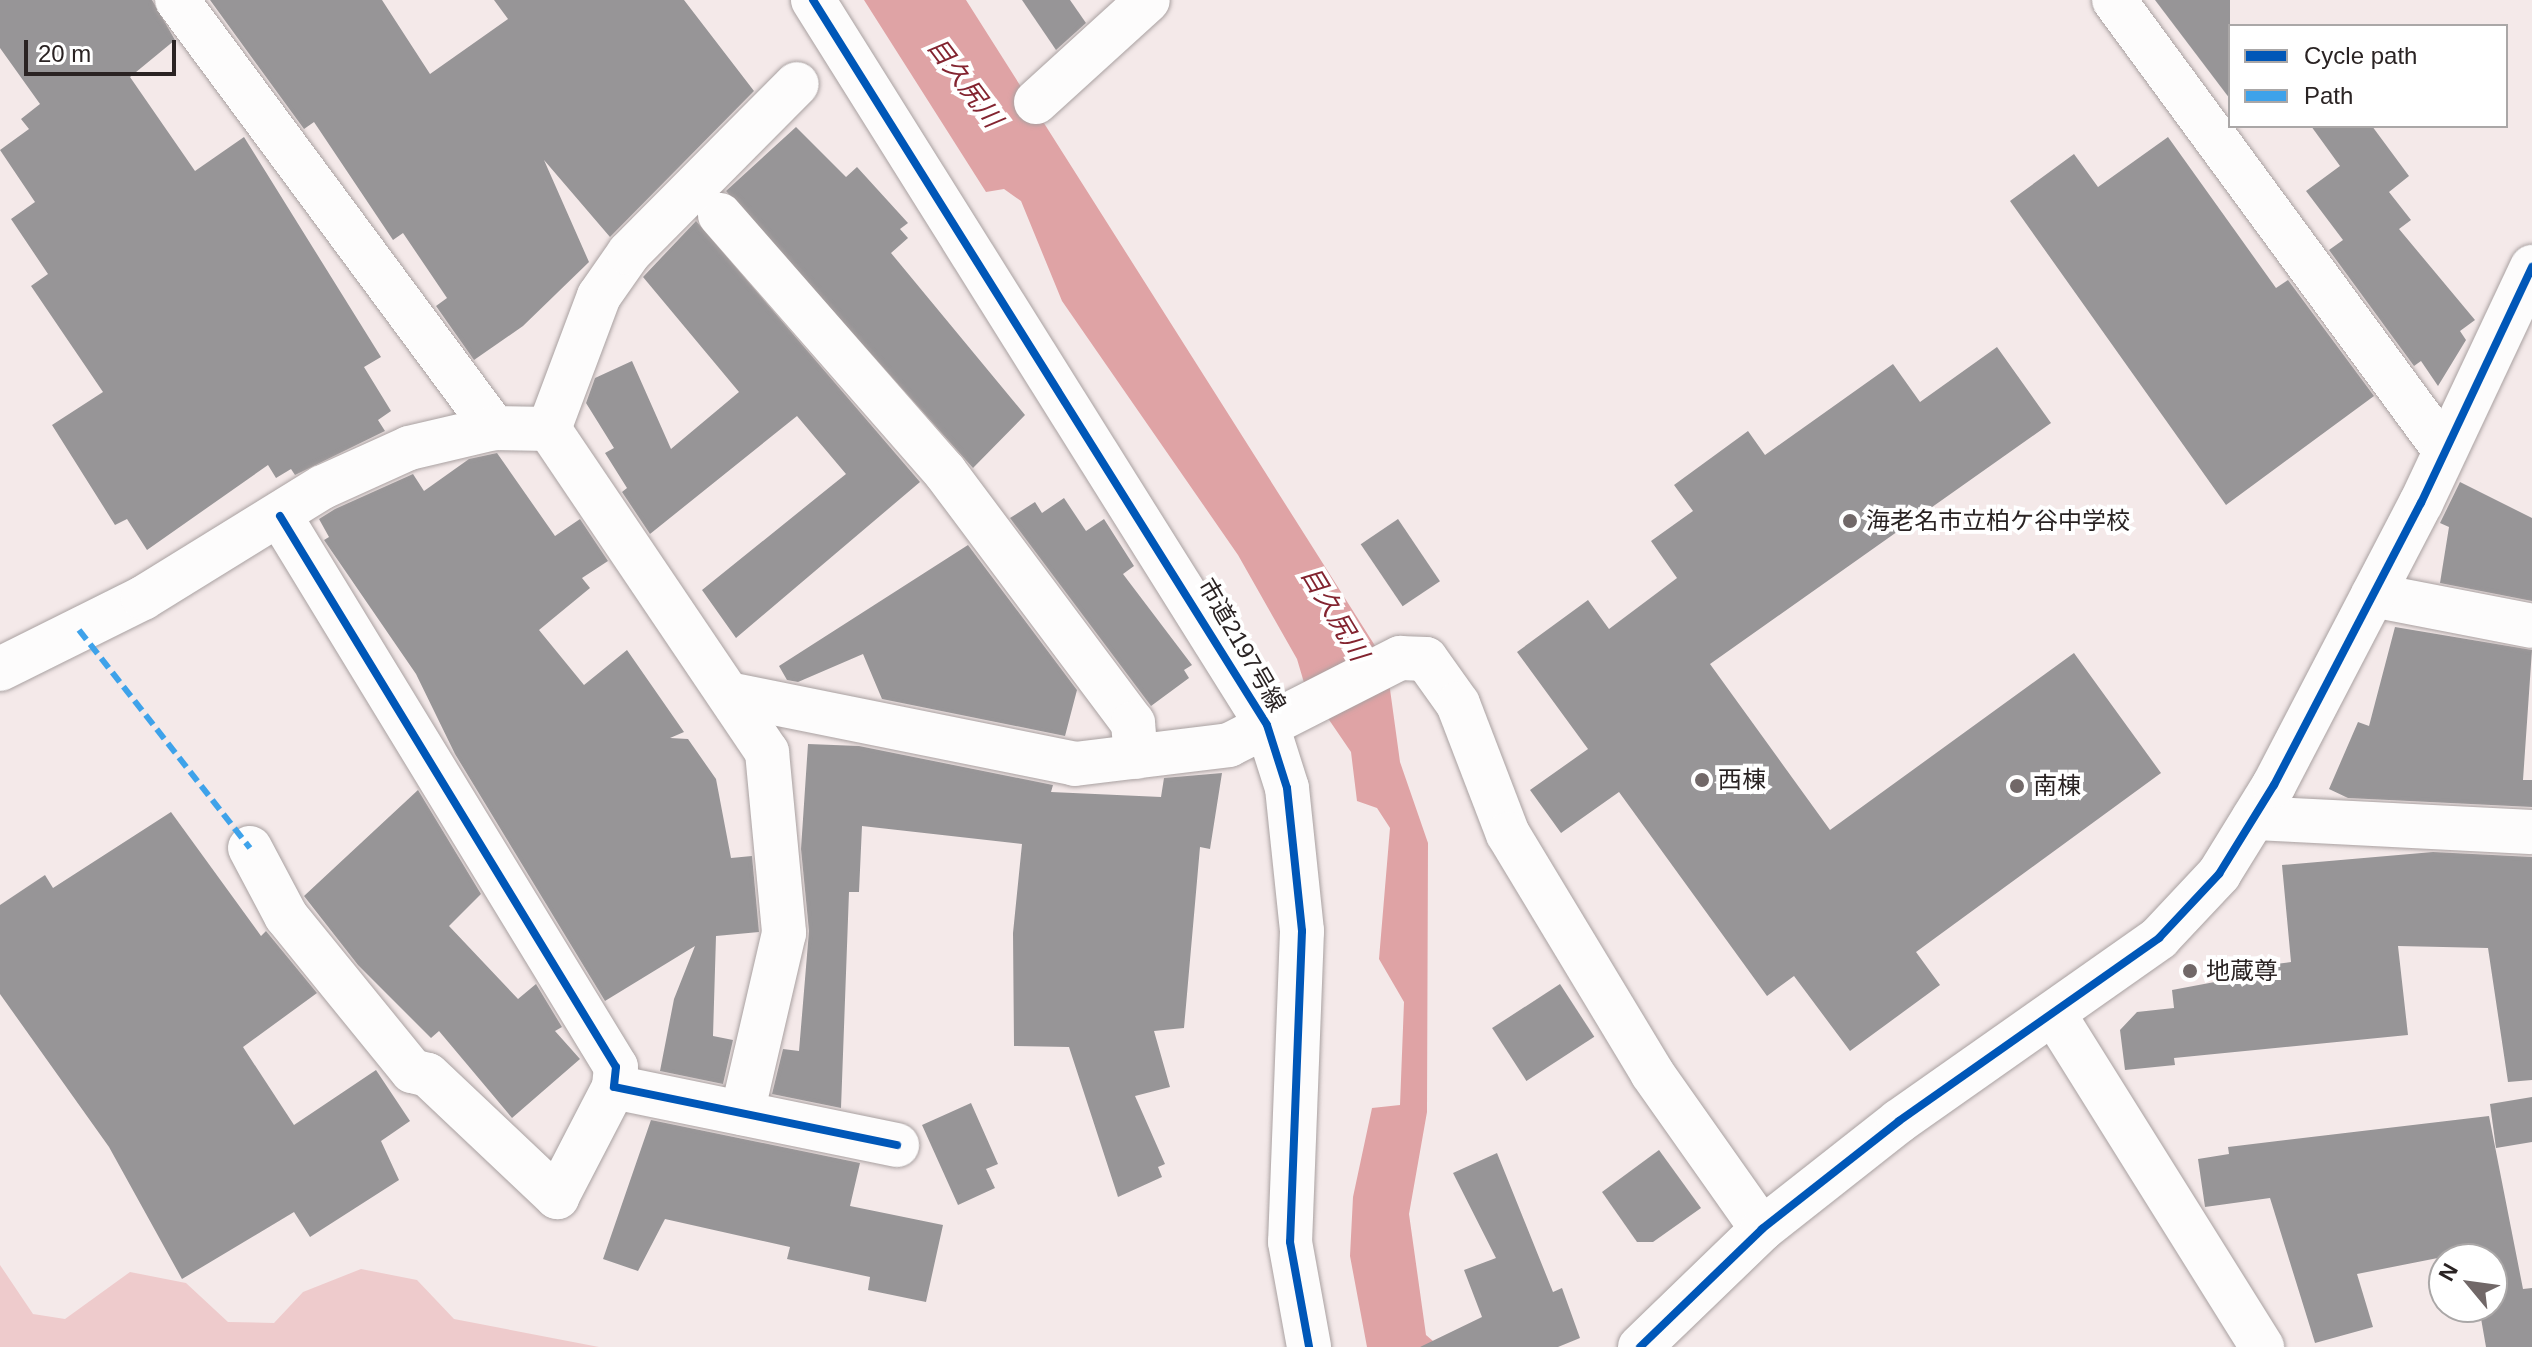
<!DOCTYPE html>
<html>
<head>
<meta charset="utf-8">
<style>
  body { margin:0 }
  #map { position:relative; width:2532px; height:1347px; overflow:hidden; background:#f4e9e9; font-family:Arial,"Noto Sans JP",sans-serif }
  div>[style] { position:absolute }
  .green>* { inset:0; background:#eecbcc }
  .water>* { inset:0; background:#dfa3a5 }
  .building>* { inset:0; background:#979597; transform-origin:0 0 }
  .roads { filter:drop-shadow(0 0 2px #a9a1a1) drop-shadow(0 0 2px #a9a1a1) }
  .minor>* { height:44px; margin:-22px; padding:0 22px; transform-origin:22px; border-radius:22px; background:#fdfcfc }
  .quiet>* { height:6px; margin-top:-3px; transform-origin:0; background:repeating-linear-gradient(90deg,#3ea2ea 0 12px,transparent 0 18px) }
  .cycleway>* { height:8px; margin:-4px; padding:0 4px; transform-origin:4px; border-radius:4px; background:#0057b8 }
  .dots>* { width:22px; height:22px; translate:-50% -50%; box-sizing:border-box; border:4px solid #fff; border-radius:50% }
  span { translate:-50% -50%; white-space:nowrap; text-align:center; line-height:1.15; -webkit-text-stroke:8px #fff; paint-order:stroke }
  .poi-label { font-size:24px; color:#2a2323 }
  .left { translate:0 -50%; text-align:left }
  .street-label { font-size:24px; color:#2a2323 }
  .water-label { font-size:26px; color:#832430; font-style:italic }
  .legend { position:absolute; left:2228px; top:24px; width:280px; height:104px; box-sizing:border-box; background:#fff; border:2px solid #aaa7a7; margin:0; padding:10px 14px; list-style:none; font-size:24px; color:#2a2323 }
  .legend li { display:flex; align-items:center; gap:16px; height:40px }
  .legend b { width:40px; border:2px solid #aaa7a7 }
  .north { position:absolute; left:2428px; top:1243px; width:80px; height:80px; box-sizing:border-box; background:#fff; border:2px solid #aaa7a7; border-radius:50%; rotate:299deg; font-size:22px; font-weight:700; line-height:32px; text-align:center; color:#2a2323 }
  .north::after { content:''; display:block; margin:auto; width:28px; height:36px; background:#716868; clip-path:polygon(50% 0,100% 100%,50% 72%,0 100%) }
  .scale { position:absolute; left:24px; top:40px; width:152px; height:36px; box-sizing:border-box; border:4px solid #2a2323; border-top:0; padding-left:10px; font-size:24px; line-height:28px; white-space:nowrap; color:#2a2323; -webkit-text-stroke:6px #fff; paint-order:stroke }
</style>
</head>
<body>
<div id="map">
  <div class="green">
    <i style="clip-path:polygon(0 1265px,33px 1314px,65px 1319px,130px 1272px,186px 1283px,228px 1322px,274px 1323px,303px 1292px,361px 1269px,417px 1280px,454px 1319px,599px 1347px,0 1347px)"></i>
  </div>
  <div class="water">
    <i style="clip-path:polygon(864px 0,966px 0,1379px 652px,1305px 686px,1297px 659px,1238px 555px,1062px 301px,1021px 201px,1004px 189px,986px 192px)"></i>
    <i style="clip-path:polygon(1389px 682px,1400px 762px,1428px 843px,1427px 1112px,1409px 1214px,1426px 1335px,1440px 1347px,1367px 1347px,1350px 1256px,1353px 1197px,1372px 1108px,1400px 1105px,1404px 1002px,1379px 959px,1390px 828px,1377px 808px,1357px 801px,1351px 752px,1323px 711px)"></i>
  </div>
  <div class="building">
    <i style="clip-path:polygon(0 0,152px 0,175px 40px,130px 77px,195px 171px,244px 137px,381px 357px,364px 367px,391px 411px,378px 420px,385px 431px,295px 475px,291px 469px,276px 478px,268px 465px,147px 550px,127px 519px,115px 525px,52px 425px,103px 392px,31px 286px,48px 274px,11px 219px,35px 202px,0 150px,29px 129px,21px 119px,40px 104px,0 48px)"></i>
    <i style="clip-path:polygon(210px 0,382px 0,430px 74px,508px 19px,494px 0,684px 0,754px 91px,610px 237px,544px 160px,589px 262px,523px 326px,474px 360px,436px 306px,447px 298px,403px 233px,393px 240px,314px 122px,304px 129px)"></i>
    <i style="clip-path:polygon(1022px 0,1070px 0,1086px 23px,1056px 50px)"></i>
    <i style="clip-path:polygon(2155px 0,2230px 0,2230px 99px)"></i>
    <i style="clip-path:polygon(2311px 126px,2372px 126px,2409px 176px,2389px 192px,2411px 220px,2399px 229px,2475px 320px,2460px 331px,2466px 340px,2438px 386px,2421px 361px,2414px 366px,2329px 250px,2343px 240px,2306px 191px,2340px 166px)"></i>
    <i style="clip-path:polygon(796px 127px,846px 177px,857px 167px,908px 223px,900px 229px,908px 238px,891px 253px,1025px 415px,973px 468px,726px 191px)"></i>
    <i style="clip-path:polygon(2168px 137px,2276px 288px,2288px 280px,2374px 396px,2226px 505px,2010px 201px,2074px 154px,2098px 187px)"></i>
    <i style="clip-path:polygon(696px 221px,920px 482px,736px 638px,702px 590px,846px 474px,797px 416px,650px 534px,622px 492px,627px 488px,605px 453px,614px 448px,586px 403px,595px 378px,632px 361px,671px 449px,739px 392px,643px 277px)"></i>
    <i style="clip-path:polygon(1997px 347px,2051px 423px,1710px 664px,1830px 830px,2074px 653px,2161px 773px,1916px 952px,1940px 985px,1850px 1051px,1794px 976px,1767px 996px,1619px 792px,1561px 833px,1530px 790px,1588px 749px,1517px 652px,1588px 600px,1609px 629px,1677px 578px,1651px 541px,1693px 511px,1674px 485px,1748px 431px,1765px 455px,1893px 364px,1920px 402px)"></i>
    <i style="clip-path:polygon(497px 453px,555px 536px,580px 519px,608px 561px,582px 578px,590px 588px,539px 630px,584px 685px,627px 650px,684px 732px,670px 738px,688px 739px,716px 779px,731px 858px,752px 856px,759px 932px,716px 936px,713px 1036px,733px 1040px,723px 1084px,660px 1071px,674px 999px,695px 946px,605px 1001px,455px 754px,416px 674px,324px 540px,329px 537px,319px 519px,335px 509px,413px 474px,424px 491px,469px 459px)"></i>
    <i style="clip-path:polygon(2460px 482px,2532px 518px,2532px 601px,2440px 583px,2449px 527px,2440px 523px)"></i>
    <i style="clip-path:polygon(1064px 498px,1086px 531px,1104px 519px,1134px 566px,1123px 574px,1192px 665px,1184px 670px,1189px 678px,1151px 706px,1010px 518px,1035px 502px,1042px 513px)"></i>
    <i style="left:1398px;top:519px;width:75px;height:45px;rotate:56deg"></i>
    <i style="clip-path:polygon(968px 545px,1077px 690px,1065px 736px,882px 699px,863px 654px,798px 682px,787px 680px,779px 666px)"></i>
    <i style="clip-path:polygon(2395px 627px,2532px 650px,2523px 780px,2532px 780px,2532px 807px,2348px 798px,2329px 789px,2358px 722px,2369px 726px)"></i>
    <i style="clip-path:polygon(808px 744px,859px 746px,1053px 785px,1051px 792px,1161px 797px,1164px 778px,1222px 773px,1210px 849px,1200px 847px,1184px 1028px,1154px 1031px,1170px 1087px,1135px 1096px,1165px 1164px,1158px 1167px,1162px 1177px,1118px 1197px,1069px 1047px,1014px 1046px,1013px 933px,1022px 844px,862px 826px,859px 892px,849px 892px,841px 1108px,772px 1094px,783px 1049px,799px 1051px,809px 931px,801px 849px)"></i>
    <i style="clip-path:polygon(418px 790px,481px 894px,449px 926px,518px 999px,536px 984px,562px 1027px,555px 1031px,580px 1059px,512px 1118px,439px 1031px,431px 1038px,358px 965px,304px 896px)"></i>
    <i style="clip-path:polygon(171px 812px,261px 936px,266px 931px,317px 993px,243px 1047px,294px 1125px,376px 1070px,410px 1121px,381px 1141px,399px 1180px,310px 1237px,294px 1212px,182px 1279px,109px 1147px,0 994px,0 905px,45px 875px,53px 888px)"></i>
    <i style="clip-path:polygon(2433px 852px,2532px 857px,2532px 1080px,2508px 1082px,2488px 948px,2398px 946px,2408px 1035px,2174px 1058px,2175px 1065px,2125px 1070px,2120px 1030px,2137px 1012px,2174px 1008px,2172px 990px,2220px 981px,2219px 971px,2291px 962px,2282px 865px)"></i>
    <i style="left:1560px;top:984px;width:63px;height:81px;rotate:57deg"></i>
    <i style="clip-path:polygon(2532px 1097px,2532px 1142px,2496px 1148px,2490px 1104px)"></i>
    <i style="clip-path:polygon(971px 1103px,998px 1164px,986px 1169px,995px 1188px,958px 1205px,922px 1125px)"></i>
    <i style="clip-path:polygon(2489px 1116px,2523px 1289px,2532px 1288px,2532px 1347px,2486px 1347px,2479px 1307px,2492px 1307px,2492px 1259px,2464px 1259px,2463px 1253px,2357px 1274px,2373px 1327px,2315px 1343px,2270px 1198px,2205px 1207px,2198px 1159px,2229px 1154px,2228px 1147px)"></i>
    <i style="clip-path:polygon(651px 1120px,860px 1163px,850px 1206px,943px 1225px,926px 1302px,868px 1290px,870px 1277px,787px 1259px,790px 1247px,665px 1219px,638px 1271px,603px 1259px)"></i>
    <i style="clip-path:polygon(1659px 1150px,1701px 1208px,1653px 1242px,1637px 1242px,1602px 1192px)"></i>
    <i style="clip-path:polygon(1497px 1153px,1553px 1292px,1562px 1288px,1580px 1338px,1558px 1347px,1420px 1347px,1482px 1317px,1464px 1270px,1496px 1258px,1453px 1173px)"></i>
  </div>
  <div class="roads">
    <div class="minor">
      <i style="left:177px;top:0;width:533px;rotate:53.47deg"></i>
      <i style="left:813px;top:0;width:855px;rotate:57.94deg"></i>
      <i style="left:1267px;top:725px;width:66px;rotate:72.4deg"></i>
      <i style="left:1287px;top:788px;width:144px;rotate:84deg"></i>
      <i style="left:1302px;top:931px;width:311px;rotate:92.2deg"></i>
      <i style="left:1290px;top:1242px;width:107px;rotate:79.7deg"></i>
      <i style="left:2114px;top:0;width:556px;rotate:53.71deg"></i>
      <i style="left:1036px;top:102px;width:151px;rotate:-42.3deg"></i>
      <i style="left:720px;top:215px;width:342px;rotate:48.8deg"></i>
      <i style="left:945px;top:472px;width:314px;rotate:53.2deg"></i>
      <i style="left:1133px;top:723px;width:34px;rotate:85deg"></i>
      <i style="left:549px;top:429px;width:390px;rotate:56deg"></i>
      <i style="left:767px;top:752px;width:182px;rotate:84.6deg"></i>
      <i style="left:784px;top:933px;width:185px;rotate:103.1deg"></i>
      <i style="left:549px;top:429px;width:142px;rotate:-69.4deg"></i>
      <i style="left:599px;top:296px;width:52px;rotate:-55.1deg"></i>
      <i style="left:629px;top:253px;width:238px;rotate:-45.2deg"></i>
      <i style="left:280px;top:516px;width:645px;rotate:58.63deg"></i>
      <i style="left:616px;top:1067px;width:20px;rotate:96deg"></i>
      <i style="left:614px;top:1087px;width:289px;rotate:11.6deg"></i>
      <i style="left:2373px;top:595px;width:162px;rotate:11deg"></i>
      <i style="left:0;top:669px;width:160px;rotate:-26.4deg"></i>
      <i style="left:143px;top:598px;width:211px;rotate:-31.7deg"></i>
      <i style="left:323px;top:487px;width:94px;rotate:-24.4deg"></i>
      <i style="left:409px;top:448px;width:87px;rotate:-13.2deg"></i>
      <i style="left:494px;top:428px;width:55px;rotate:1deg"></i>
      <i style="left:729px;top:694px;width:353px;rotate:11.4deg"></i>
      <i style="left:1075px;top:764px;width:155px;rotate:-7deg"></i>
      <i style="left:1229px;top:745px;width:192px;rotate:-27deg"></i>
      <i style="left:1400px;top:658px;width:26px;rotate:2deg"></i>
      <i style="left:1426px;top:659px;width:55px;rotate:54.6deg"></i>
      <i style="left:1458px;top:704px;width:139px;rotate:69deg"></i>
      <i style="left:1508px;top:834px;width:279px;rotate:58.9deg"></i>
      <i style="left:1652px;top:1073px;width:191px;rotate:54.8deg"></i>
      <i style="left:2254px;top:818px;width:278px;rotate:2.9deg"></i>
      <i style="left:250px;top:848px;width:77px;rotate:62.1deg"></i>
      <i style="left:286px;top:916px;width:200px;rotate:50.9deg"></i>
      <i style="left:412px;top:1071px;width:16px;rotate:14deg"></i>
      <i style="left:428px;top:1075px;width:178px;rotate:43.4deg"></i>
      <i style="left:557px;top:1197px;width:124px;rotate:-62.6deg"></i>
      <i style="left:2054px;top:1014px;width:393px;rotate:58deg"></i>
      <i style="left:1640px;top:1347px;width:170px;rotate:-44deg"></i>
      <i style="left:1762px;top:1229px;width:174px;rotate:-38.2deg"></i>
      <i style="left:1899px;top:1121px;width:318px;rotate:-35.1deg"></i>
      <i style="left:2159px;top:938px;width:88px;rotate:-46.8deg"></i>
      <i style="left:2219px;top:874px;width:105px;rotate:-58.3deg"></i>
      <i style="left:2274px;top:785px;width:318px;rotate:-62.5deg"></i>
      <i style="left:2421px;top:503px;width:261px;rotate:-64.8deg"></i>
    </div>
  </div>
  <div class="quiet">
    <i style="left:79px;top:630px;width:277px;rotate:51.9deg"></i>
  </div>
  <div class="cycleway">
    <i style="left:813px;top:0;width:855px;rotate:57.94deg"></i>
    <i style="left:1267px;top:725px;width:66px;rotate:72.4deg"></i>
    <i style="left:1287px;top:788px;width:144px;rotate:84deg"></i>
    <i style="left:1302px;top:931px;width:311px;rotate:92.2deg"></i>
    <i style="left:1290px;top:1242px;width:107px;rotate:79.7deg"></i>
    <i style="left:280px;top:516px;width:645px;rotate:58.63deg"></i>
    <i style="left:616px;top:1067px;width:20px;rotate:96deg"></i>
    <i style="left:614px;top:1087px;width:289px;rotate:11.6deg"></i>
    <i style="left:1640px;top:1347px;width:170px;rotate:-44deg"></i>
    <i style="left:1762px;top:1229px;width:174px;rotate:-38.2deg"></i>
    <i style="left:1899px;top:1121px;width:318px;rotate:-35.1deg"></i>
    <i style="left:2159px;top:938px;width:88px;rotate:-46.8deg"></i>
    <i style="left:2219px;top:874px;width:105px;rotate:-58.3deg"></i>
    <i style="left:2274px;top:785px;width:318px;rotate:-62.5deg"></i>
    <i style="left:2421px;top:503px;width:261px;rotate:-64.8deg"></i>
  </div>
  <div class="dots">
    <i style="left:1850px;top:521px;background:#716868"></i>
    <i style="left:1702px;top:780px;background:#716868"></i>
    <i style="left:2017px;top:786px;background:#716868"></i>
    <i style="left:2190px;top:971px;background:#716868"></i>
  </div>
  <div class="poi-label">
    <span class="left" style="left:1866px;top:521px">海老名市立柏ケ谷中学校</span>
    <span class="left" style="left:1718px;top:780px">西棟</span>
    <span class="left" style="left:2033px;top:786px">南棟</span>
    <span class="left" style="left:2206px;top:971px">地蔵尊</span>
  </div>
  <div class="street-label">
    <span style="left:1242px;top:645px;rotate:60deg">市道2197号線</span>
  </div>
  <div class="water-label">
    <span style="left:964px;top:83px;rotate:53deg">目久尻川</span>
    <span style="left:1334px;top:614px;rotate:59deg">目久尻川</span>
  </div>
  <ul class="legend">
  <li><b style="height:10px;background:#0057b8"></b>Cycle path</li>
  <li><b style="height:10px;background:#3ea2ea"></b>Path</li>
  </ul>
  <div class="north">N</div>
  <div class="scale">20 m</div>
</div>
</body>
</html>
